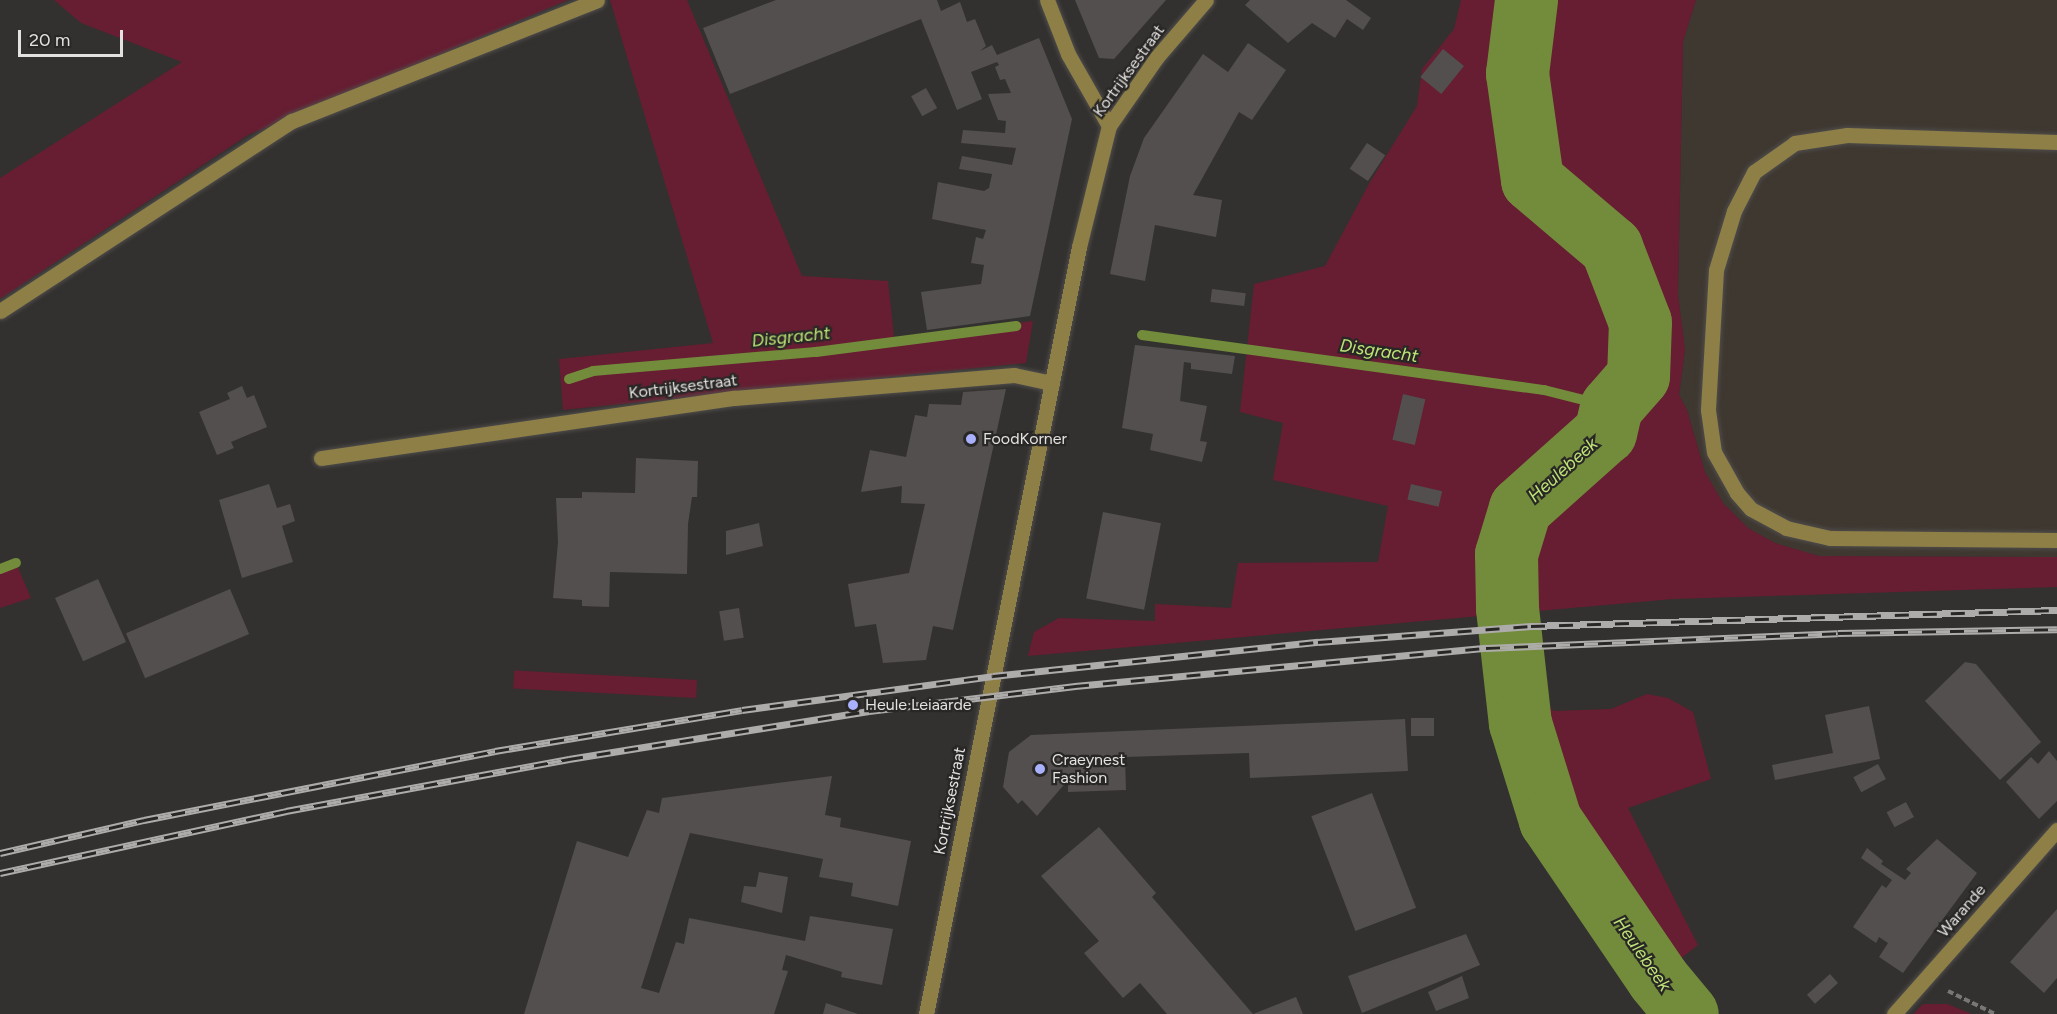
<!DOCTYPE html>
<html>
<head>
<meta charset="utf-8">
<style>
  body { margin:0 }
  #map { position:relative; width:2057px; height:1014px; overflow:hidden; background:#33312f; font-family:Figtree,sans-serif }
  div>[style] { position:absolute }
  .built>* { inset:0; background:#3f3831 }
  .green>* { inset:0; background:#671d32; transform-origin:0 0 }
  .stream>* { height:10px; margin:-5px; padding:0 5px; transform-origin:5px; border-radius:5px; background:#728c3b }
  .river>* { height:63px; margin:-31.5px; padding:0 31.5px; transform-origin:31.5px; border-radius:31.5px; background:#728c3b }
  .building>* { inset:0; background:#524f4e; transform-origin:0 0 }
  .path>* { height:4px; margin-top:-2px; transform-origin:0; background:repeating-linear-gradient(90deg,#787775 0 6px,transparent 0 9px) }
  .roads { filter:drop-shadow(0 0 2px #4f4d4b) drop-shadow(0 0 2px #4f4d4b) }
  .minor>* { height:15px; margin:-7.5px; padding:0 7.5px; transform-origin:7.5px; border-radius:7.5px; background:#8e7f47 }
  .rail>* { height:7px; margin-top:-3.5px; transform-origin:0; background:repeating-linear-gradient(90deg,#292725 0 14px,#adacaa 0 28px); box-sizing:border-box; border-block:2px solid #adacaa }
  .dots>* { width:16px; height:16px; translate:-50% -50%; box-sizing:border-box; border:3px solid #292725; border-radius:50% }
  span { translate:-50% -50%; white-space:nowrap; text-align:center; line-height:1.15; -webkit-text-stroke:4.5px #292725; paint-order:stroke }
  .street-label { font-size:16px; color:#e3e2e0 }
  .poi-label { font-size:16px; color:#e3e2e0 }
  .left { translate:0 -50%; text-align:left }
  .water-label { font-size:18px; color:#bee376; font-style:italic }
  .scale { position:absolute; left:18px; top:30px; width:105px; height:27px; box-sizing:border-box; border:3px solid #e3e2e0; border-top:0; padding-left:8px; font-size:18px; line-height:21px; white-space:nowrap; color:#e3e2e0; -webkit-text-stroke:4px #292725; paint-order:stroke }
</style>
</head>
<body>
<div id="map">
  <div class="built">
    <i style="clip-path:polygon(1696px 0,2057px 0,2057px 557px,1819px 556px,1775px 543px,1748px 528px,1723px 503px,1705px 472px,1687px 410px,1679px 395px,1685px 350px,1678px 294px,1683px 42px)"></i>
  </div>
  <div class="green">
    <i style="clip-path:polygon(54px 0,568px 0,248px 135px,0 299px,0 178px,182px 62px,81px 23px)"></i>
    <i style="clip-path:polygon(610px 0,687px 0,802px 276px,888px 281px,894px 337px,1033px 321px,1026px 363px,563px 410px,559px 359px,713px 343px)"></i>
    <i style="clip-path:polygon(1461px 0,1510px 0,1507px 60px,1514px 131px,1526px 194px,1613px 275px,1628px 317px,1629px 345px,1622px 383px,1595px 420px,1558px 458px,1513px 493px,1540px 503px,1566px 488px,1609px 452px,1646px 378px,1652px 339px,1641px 281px,1626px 246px,1603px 222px,1563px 193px,1550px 177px,1541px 154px,1529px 112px,1527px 33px,1533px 0,1696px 0,1683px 42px,1678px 294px,1685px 350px,1679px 395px,1687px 410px,1705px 472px,1723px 503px,1748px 528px,1775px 543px,1819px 556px,2057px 557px,2057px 587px,1673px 599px,1028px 656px,1034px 632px,1059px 618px,1155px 621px,1155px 604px,1231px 608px,1238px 563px,1378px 562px,1388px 506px,1273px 480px,1283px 423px,1240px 412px,1254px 284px,1325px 266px,1370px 182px,1417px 106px,1422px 69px,1454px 29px)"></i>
    <i style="clip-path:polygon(16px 563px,31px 598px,0 608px,0 569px)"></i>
    <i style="left:697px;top:680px;width:18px;height:183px;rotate:93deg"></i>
    <i style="clip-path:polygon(1533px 694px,1554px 711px,1611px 709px,1647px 694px,1668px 698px,1693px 712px,1711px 779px,1628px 808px,1698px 945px,1642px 989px,1593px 926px,1543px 830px,1570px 821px,1547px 754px)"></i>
    <i style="clip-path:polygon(1923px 1004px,1947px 1004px,1972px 1014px,1913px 1014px)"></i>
  </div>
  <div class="stream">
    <i style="left:1142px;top:335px;width:406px;rotate:7.8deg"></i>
    <i style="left:1544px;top:390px;width:69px;rotate:14.2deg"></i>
    <i style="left:569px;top:379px;width:25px;rotate:-18deg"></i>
    <i style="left:593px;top:371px;width:224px;rotate:-4.9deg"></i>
    <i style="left:816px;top:352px;width:202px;rotate:-7.4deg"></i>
    <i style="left:0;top:569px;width:17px;rotate:-21deg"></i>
  </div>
  <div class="river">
    <i style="left:1526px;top:0;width:74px;rotate:97deg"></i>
    <i style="left:1517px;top:73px;width:108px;rotate:82deg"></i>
    <i style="left:1532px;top:180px;width:104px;rotate:40.3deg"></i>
    <i style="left:1611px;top:247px;width:80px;rotate:68.9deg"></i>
    <i style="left:1640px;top:322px;width:54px;rotate:92.1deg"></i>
    <i style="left:1638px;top:376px;width:41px;rotate:131.1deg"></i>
    <i style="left:1611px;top:407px;width:26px;rotate:103deg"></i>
    <i style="left:1605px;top:432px;width:114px;rotate:138.2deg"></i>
    <i style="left:1520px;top:508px;width:48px;rotate:106.9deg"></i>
    <i style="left:1506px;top:554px;width:54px;rotate:88.9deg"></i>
    <i style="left:1507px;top:608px;width:116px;rotate:83.6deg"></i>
    <i style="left:1520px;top:723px;width:102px;rotate:72.8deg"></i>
    <i style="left:1550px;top:820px;width:192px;rotate:55.8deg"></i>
    <i style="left:1658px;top:979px;width:45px;rotate:50.4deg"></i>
  </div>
  <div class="building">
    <i style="clip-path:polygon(776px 0,937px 0,941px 11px,960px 2px,967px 22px,975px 19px,986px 46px,980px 51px,992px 45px,997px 55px,1039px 38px,1072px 119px,1030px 316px,927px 330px,921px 292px,981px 284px,984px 265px,971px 263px,976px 237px,983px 239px,986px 230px,932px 219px,938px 182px,984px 191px,989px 188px,992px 174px,959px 169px,962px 156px,1012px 165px,1016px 148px,961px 143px,963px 130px,1005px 133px,1006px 121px,998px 120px,988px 94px,1011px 93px,1005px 79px,1000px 80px,995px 67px,999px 65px,997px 62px,971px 72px,982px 99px,957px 110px,921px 19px,730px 94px,703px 28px)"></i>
    <i style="clip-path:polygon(1075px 0,1166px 0,1114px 59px,1099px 58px)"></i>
    <i style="clip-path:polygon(1250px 0,1346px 0,1371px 18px,1363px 30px,1347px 19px,1335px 38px,1312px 23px,1288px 43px,1245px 5px)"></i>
    <i style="clip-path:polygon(1248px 43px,1286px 70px,1252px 120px,1239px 112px,1193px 195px,1222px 200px,1216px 237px,1155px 225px,1145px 281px,1110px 274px,1130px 176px,1144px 138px,1203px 54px,1228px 72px)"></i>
    <i style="left:1443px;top:49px;width:27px;height:36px;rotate:39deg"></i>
    <i style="left:926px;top:88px;width:23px;height:17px;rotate:61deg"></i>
    <i style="left:1367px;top:143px;width:22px;height:31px;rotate:34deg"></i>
    <i style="left:1212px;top:289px;width:34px;height:13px;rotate:7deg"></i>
    <i style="clip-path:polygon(1135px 345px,1235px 356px,1232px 374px,1191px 369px,1191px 363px,1184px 362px,1180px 401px,1207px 406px,1200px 441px,1207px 442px,1202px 462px,1150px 450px,1153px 434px,1122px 428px)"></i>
    <i style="clip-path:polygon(242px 386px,247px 398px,254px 395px,267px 427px,231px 442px,234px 448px,217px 455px,199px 412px,230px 399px,227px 393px)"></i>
    <i style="clip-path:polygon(1006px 389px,953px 630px,933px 626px,926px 660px,883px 663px,876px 624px,855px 627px,848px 584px,909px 573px,925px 504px,901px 503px,902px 486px,861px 492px,870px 450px,906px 457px,915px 415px,927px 417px,929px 404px,961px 405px,963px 392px)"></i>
    <i style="left:1403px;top:394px;width:23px;height:47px;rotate:13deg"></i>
    <i style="clip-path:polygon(636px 458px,698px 461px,697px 497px,692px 497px,688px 524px,687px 574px,610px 572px,609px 607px,582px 606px,582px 600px,553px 598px,558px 542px,556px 498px,582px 498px,582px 492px,635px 493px)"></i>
    <i style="clip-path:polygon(269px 484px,277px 508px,290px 504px,295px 521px,282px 526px,293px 562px,242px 578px,219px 500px)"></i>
    <i style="left:1411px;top:484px;width:32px;height:16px;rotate:13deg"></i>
    <i style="left:1103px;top:512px;width:59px;height:88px;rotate:11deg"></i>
    <i style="clip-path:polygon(759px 523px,763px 546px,726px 555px,726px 531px)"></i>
    <i style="left:98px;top:579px;width:69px;height:47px;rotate:66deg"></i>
    <i style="left:230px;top:589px;width:49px;height:113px;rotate:67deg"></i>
    <i style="left:739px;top:608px;width:30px;height:20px;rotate:81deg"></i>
    <i style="clip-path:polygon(1965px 662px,1976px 664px,2041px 742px,2000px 780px,1925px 701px)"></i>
    <i style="clip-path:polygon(1869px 706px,1880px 759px,1775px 780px,1772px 765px,1833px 753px,1825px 715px)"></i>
    <i style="left:1411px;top:718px;width:23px;height:18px"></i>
    <i style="clip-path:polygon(1405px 719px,1408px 771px,1250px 778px,1249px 753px,1125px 757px,1126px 790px,1068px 792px,1068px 780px,1037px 816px,1022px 800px,1018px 804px,1003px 787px,1009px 752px,1031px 735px)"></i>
    <i style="clip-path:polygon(2049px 751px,2057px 761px,2057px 801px,2039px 819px,2006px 782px,2031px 757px,2038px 764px)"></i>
    <i style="left:1878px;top:764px;width:17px;height:28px;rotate:62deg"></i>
    <i style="clip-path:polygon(832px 776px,825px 815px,841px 818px,840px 827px,911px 841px,898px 906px,851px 896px,853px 883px,819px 877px,823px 859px,690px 833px,641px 988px,659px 993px,676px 942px,684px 944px,689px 918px,805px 941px,810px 916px,893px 929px,882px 985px,841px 977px,842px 972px,786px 955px,782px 970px,788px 971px,774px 1014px,524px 1014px,577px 841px,628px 857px,647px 810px,659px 813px,662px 798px)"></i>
    <i style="left:1372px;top:793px;width:123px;height:65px;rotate:69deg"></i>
    <i style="left:1906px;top:802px;width:17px;height:22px;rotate:62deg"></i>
    <i style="clip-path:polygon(1099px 827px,1156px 893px,1152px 897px,1253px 1014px,1167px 1014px,1140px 983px,1123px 998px,1084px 953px,1099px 941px,1041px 876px)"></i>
    <i style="clip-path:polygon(1937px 839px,1977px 873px,1903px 973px,1879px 957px,1888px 943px,1879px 937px,1876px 943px,1853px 927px,1882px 885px,1886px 888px,1892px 880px,1861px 858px,1867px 848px,1883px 861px,1881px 864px,1905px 880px,1911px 873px,1906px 869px)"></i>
    <i style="clip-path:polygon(759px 872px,788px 877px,782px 913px,741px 902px,744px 886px,756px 887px)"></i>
    <i style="clip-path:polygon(2057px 909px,2057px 978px,2044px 993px,2010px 962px)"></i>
    <i style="clip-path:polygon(1466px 934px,1480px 965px,1362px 1013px,1348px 976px)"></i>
    <i style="left:1830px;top:974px;width:12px;height:31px;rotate:48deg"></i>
    <i style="clip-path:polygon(1462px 976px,1469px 998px,1436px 1011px,1428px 992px)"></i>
    <i style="clip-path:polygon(1296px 997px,1303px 1014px,1253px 1014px)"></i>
    <i style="clip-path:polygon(826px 1003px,858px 1014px,823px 1014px)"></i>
  </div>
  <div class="path">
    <i style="left:1948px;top:991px;width:52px;rotate:26.1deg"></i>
  </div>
  <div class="roads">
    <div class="minor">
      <i style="left:1047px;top:0;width:58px;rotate:68.7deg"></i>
      <i style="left:1068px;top:54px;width:83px;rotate:60.3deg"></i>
      <i style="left:2057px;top:142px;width:210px;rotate:-178.1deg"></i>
      <i style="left:1847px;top:135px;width:53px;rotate:171.3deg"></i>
      <i style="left:1795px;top:143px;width:50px;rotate:144.7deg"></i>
      <i style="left:1754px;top:172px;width:44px;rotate:117.1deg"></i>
      <i style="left:1734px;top:211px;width:62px;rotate:107deg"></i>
      <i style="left:1716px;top:270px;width:140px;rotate:93.3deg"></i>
      <i style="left:1708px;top:410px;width:42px;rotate:81.9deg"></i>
      <i style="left:1714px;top:452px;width:47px;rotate:60.7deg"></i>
      <i style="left:1737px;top:493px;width:21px;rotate:49deg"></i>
      <i style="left:1751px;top:509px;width:40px;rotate:28deg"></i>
      <i style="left:1786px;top:528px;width:45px;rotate:12.8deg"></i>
      <i style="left:1830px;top:538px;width:227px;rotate:0.5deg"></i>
      <i style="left:0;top:311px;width:348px;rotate:-33.1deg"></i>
      <i style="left:292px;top:121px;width:328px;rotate:-21.6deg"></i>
      <i style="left:321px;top:458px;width:417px;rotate:-8.3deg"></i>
      <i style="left:734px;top:398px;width:281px;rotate:-4.7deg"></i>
      <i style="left:1014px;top:375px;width:39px;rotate:12deg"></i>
      <i style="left:926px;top:1014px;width:782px;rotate:-78.72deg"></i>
      <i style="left:1079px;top:247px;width:125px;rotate:-76.1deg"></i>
      <i style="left:1109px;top:126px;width:84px;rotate:-55.2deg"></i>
      <i style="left:1157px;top:57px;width:75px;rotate:-49.3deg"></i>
      <i style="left:1894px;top:1014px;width:246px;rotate:-48.5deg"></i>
    </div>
  </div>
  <div class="rail">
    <i style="left:0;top:853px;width:148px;rotate:-12.9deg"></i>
    <i style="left:144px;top:820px;width:358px;rotate:-11.1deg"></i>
    <i style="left:495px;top:751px;width:250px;rotate:-9.4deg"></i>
    <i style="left:742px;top:710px;width:253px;rotate:-7.7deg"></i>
    <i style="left:993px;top:676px;width:327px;rotate:-6deg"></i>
    <i style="left:1318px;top:642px;width:214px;rotate:-4.3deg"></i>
    <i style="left:1531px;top:626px;width:526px;rotate:-1.74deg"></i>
    <i style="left:0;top:873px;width:293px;rotate:-12.2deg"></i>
    <i style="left:286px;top:811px;width:288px;rotate:-10.4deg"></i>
    <i style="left:569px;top:759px;width:304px;rotate:-9.1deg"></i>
    <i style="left:869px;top:711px;width:208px;rotate:-6.9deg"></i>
    <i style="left:1075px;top:686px;width:413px;rotate:-5.3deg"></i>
    <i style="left:1486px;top:648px;width:352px;rotate:-2.4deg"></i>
    <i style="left:1838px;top:633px;width:219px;rotate:-1deg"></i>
  </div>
  <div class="dots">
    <i style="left:971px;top:439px;background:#a9b0fc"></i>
    <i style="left:853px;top:705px;background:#a9b0fc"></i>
    <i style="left:1040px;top:769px;background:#a9b0fc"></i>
  </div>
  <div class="street-label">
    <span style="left:1129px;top:71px;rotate:-54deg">Kortrijksestraat</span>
    <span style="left:683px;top:387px;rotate:-7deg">Kortrijksestraat</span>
    <span style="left:950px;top:801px;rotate:-79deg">Kortrijksestraat</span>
    <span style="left:1962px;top:911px;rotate:-49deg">Warande</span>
  </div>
  <div class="poi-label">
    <span class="left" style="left:983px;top:439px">FoodKorner</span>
    <span class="left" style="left:865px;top:705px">Heule Leiaarde</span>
    <span class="left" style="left:1052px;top:769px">Craeynest<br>Fashion</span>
  </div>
  <div class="water-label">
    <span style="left:791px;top:337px;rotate:-6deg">Disgracht</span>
    <span style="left:1379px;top:351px;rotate:8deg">Disgracht</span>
    <span style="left:1563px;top:470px;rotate:-42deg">Heulebeek</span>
    <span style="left:1642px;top:954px;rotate:55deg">Heulebeek</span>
  </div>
  <div class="scale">20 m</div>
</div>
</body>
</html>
